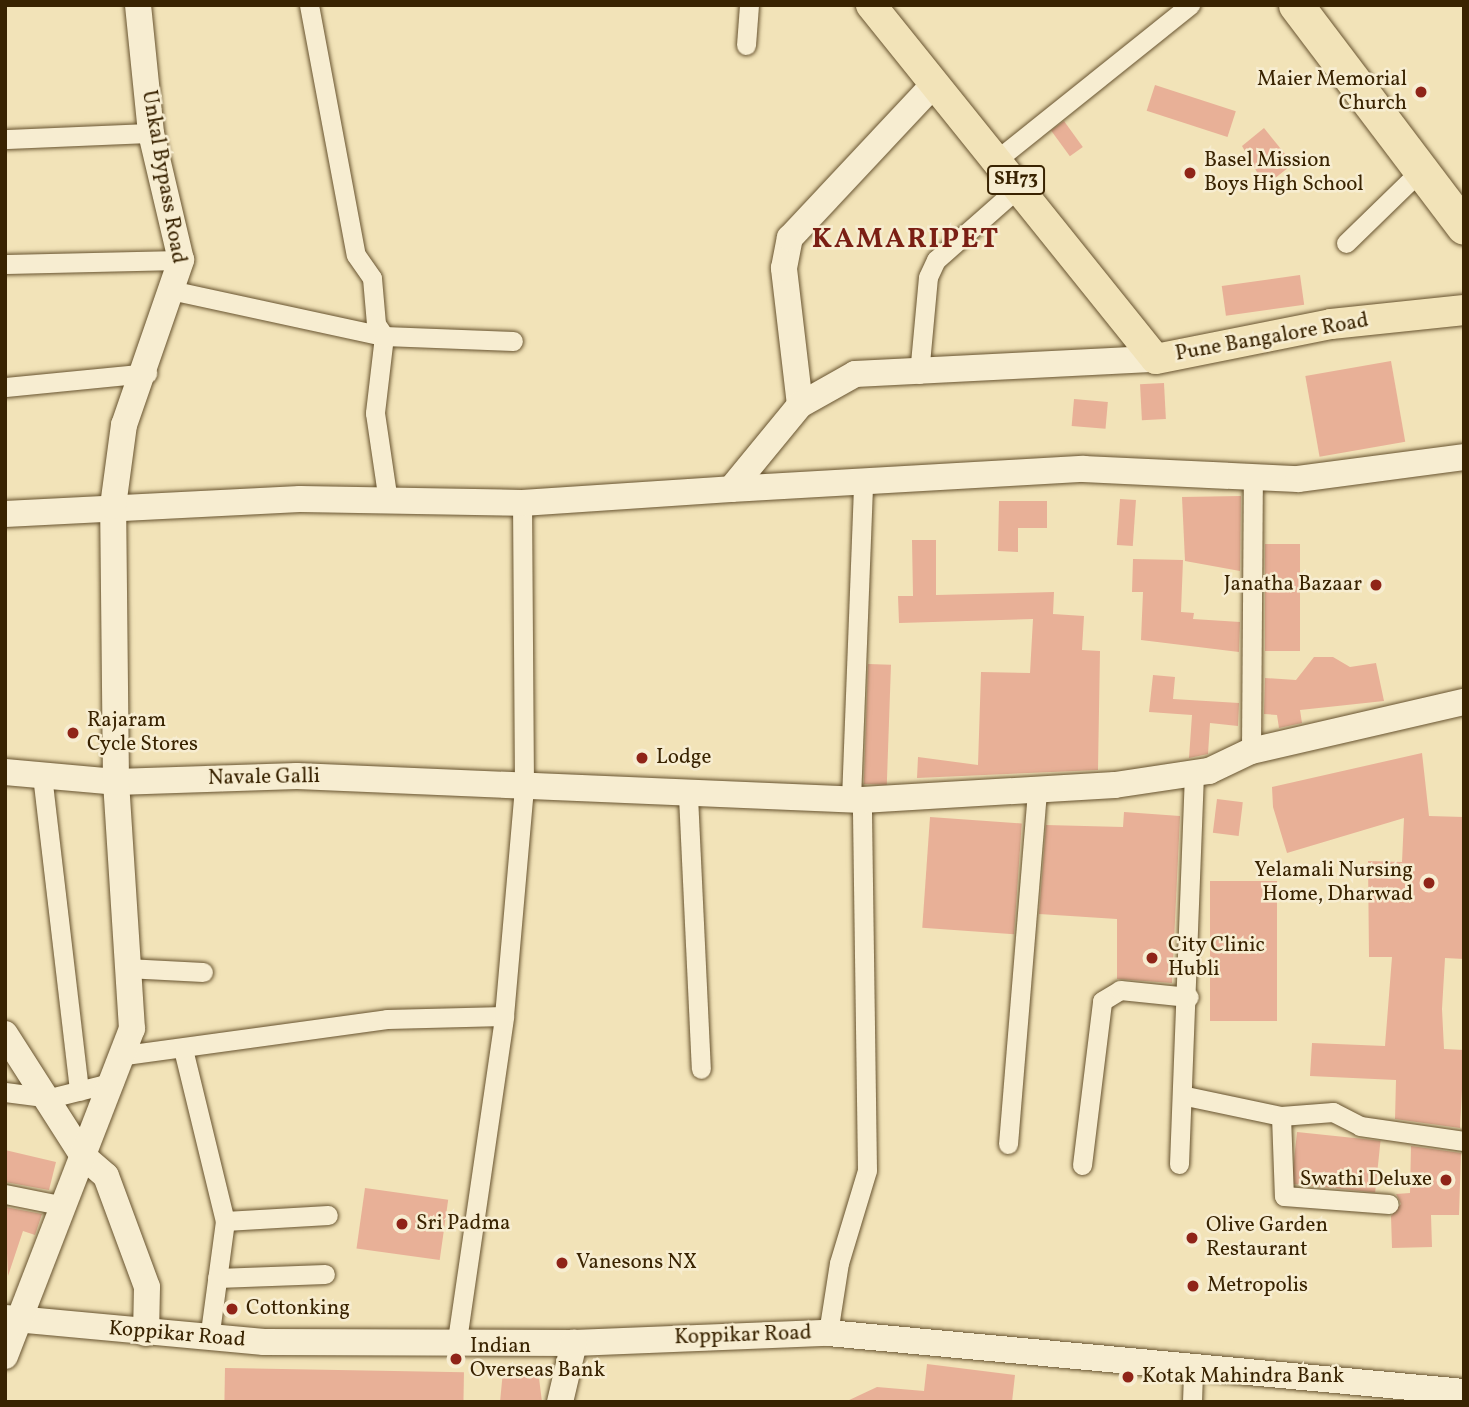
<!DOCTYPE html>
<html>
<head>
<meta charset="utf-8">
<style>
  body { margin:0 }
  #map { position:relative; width:1469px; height:1407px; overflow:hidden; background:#f2e3b8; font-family:Vollkorn,serif }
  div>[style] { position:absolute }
  .building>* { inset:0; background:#e8b097; transform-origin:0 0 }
  .roads { filter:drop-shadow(0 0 2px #67532f) drop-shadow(0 0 2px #67532f) }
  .street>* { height:19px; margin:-9.5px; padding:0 9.5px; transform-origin:9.5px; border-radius:9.5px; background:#f7edd1 }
  .secondary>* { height:26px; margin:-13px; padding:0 13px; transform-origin:13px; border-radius:13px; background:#f7edd1 }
  .primary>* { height:30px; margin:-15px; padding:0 15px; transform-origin:15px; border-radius:15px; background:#f2e3b8 }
  .highway>* { height:35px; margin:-17.5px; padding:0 17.5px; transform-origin:17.5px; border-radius:17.5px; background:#f2e3b8 }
  .dots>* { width:19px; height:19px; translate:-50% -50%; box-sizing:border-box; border:4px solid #f7edd1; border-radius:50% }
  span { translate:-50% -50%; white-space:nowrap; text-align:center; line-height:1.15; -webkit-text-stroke:5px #f7edd1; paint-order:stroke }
  .shield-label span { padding:2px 5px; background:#f7edd1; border:2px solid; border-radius:5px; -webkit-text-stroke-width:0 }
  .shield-label { font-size:19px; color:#392301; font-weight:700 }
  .poi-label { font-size:21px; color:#392301 }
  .right { translate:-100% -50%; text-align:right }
  .left { translate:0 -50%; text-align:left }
  .street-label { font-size:21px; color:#392301 }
  .district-label { font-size:28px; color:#7a1f14; font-weight:700; letter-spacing:2px }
  .frame { position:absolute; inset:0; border:7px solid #392301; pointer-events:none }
</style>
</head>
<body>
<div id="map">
  <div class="building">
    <i style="left:1155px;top:85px;width:85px;height:27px;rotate:18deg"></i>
    <i style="left:1064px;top:121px;width:32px;height:16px;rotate:54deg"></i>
    <i style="clip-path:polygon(1264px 128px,1293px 164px,1265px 186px,1242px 146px)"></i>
    <i style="left:1300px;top:275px;width:30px;height:79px;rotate:82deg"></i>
    <i style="left:1391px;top:361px;width:82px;height:87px;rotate:80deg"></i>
    <i style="left:1164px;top:383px;width:36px;height:24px;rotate:87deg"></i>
    <i style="left:1074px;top:399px;width:34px;height:27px;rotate:5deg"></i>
    <i style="clip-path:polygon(1241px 496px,1240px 571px,1185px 561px,1182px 497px)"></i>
    <i style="left:1120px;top:499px;width:16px;height:46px;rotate:4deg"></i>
    <i style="clip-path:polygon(999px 501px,1047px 501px,1047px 528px,1018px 528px,1018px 552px,998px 551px)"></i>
    <i style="clip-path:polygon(912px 540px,936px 540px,936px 595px,1054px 592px,1053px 614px,1084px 616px,1082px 650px,1100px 651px,1098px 770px,917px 778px,918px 757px,978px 765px,981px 672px,1030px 673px,1033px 619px,899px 623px,898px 596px,913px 596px)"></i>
    <i style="left:1265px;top:544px;width:35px;height:107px"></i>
    <i style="clip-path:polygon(1133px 559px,1183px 560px,1181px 612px,1194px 613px,1193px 619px,1240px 622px,1239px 652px,1141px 640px,1143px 592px,1132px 592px)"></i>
    <i style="clip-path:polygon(1314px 657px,1333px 657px,1350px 667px,1376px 663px,1384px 701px,1300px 710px,1302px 723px,1279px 728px,1277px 715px,1264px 714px,1265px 678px,1296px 680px)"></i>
    <i style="left:868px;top:664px;width:23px;height:120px;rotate:2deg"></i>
    <i style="clip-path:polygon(1153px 675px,1175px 677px,1173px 699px,1239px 703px,1238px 726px,1210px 723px,1208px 754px,1189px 758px,1192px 715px,1149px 712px)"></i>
    <i style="clip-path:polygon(1422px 753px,1429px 816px,1464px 817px,1464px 959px,1445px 958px,1442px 1009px,1444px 1049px,1464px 1050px,1460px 1128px,1395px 1119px,1396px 1080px,1310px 1076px,1312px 1043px,1385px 1046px,1392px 957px,1369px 957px,1368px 861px,1402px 862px,1404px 818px,1287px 853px,1273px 807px,1272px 787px)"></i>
    <i style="left:1217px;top:799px;width:26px;height:34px;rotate:7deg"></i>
    <i style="clip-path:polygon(1124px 812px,1180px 816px,1172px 983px,1117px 979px,1117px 919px,1039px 914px,1046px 825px,1123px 827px)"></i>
    <i style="left:930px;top:817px;width:92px;height:111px;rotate:4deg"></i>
    <i style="left:1210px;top:881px;width:67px;height:140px"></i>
    <i style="left:1297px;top:1132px;width:84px;height:52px;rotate:6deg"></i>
    <i style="clip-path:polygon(1411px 1146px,1461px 1153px,1459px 1215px,1431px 1215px,1432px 1247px,1392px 1248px,1391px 1216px,1401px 1204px,1396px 1194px,1410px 1193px)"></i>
    <i style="clip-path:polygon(5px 1150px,56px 1162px,49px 1190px,5px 1182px)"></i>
    <i style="left:365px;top:1188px;width:84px;height:61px;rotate:8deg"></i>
    <i style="clip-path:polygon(5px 1207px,42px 1214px,35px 1235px,23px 1231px,8px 1276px)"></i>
    <i style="clip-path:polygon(927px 1364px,1015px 1375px,1012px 1402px,845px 1402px,877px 1387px,924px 1391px)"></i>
    <i style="left:225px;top:1368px;width:239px;height:34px;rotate:1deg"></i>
    <i style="clip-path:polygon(503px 1371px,539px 1378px,542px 1402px,500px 1402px)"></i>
  </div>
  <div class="roads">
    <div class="street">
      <i style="left:309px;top:5px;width:254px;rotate:79.4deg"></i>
      <i style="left:356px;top:255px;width:28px;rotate:55deg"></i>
      <i style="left:372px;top:278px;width:46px;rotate:85deg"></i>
      <i style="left:376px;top:324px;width:14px;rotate:56deg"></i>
      <i style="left:384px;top:336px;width:78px;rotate:96.7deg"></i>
      <i style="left:375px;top:413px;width:89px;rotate:81.6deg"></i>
      <i style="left:746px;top:45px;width:40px;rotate:-85.7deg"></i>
      <i style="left:5px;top:139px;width:146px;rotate:-2.4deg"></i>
      <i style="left:999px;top:158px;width:245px;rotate:-38.7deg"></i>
      <i style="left:1346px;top:243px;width:100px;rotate:-44.2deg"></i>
      <i style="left:5px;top:264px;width:176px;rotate:-1.3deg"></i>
      <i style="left:175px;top:291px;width:214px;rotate:12.2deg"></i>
      <i style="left:384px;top:336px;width:129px;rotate:2.2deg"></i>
      <i style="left:919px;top:374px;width:97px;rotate:-84.7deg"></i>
      <i style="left:928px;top:277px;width:19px;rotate:-65deg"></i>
      <i style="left:936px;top:260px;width:112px;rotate:-41.4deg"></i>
      <i style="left:5px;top:387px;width:143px;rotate:-5.6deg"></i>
      <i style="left:1251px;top:751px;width:273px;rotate:-89.6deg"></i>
      <i style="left:42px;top:775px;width:318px;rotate:83.3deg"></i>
      <i style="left:688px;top:796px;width:273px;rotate:87.3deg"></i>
      <i style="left:851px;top:799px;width:317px;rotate:-87.8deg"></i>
      <i style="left:126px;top:968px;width:77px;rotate:3deg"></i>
      <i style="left:183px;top:1049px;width:177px;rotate:76.3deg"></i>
      <i style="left:225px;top:1221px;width:119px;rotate:97.7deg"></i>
      <i style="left:125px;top:1055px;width:264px;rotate:-7.8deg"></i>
      <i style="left:387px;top:1019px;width:117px;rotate:-1.5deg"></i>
      <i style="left:5px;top:1092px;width:45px;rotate:7.6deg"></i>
      <i style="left:50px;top:1098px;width:66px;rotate:-14deg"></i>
      <i style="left:1186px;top:1096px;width:97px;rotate:11.9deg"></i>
      <i style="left:1281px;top:1116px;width:80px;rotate:87.9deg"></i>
      <i style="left:1284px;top:1196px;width:105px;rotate:4.4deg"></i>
      <i style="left:1281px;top:1116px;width:52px;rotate:-4.4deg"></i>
      <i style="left:1333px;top:1112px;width:30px;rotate:27deg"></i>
      <i style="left:1360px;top:1126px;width:105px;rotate:8.2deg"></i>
      <i style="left:1008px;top:1144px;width:355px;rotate:-85.3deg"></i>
      <i style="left:1179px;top:1164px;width:390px;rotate:-87.8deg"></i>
      <i style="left:1082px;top:1165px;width:165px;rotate:-83deg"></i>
      <i style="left:1102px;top:1001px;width:21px;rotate:-31deg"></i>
      <i style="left:1120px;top:990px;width:69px;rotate:5.8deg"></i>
      <i style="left:5px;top:1194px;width:61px;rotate:11.3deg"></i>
      <i style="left:225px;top:1221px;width:103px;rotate:-3.3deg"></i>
      <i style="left:217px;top:1278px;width:108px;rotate:-2.1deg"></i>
      <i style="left:828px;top:1333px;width:71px;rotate:-81.1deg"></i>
      <i style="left:839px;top:1263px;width:97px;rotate:-73.2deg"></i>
      <i style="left:867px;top:1170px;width:370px;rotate:-90.8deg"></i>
      <i style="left:457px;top:1340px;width:327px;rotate:-81.7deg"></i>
      <i style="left:504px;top:1016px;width:231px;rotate:-85deg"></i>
      <i style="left:524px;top:786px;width:283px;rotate:-90.4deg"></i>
      <i style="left:1192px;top:1402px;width:31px;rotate:-88deg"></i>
    </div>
    <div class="secondary">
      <i style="left:800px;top:405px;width:138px;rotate:-96.7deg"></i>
      <i style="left:784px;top:268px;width:31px;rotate:-79deg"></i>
      <i style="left:790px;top:238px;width:208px;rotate:-46.9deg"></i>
      <i style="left:731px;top:489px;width:353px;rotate:-3.3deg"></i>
      <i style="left:1083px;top:469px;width:215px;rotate:2.7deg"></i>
      <i style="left:1298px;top:479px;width:167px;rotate:-7.5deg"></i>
      <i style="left:5px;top:514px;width:295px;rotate:-2.9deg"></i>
      <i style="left:300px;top:499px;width:222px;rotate:1deg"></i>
      <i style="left:522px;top:503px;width:209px;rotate:-3.8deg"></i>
      <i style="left:731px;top:489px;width:109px;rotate:-50.6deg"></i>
      <i style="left:800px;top:405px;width:63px;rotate:-29.4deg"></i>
      <i style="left:855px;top:374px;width:301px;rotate:-2.9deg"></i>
      <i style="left:5px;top:772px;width:111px;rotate:5.1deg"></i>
      <i style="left:116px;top:782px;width:181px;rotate:-1.9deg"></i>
      <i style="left:297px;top:776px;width:566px;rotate:2.43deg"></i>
      <i style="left:862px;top:800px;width:253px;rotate:-3.4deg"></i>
      <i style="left:1115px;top:785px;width:95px;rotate:-8.5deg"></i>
      <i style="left:1209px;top:771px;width:47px;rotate:-25.5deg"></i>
      <i style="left:1251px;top:751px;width:219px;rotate:-13deg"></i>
      <i style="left:5px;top:1034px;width:145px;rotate:57.4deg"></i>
      <i style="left:83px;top:1156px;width:30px;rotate:41deg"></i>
      <i style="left:106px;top:1176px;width:118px;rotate:69.7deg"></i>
      <i style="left:147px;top:1287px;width:46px;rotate:91.2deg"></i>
      <i style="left:5px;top:1318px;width:260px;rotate:5.3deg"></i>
      <i style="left:264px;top:1342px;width:310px;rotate:0.2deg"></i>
      <i style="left:574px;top:1343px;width:254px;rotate:-2.3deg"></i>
      <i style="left:828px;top:1333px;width:639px;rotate:5.3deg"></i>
      <i style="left:5px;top:1356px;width:351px;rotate:-68.8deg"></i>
      <i style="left:132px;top:1029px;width:248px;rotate:-93.7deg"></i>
      <i style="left:116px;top:782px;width:276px;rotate:-90.6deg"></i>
      <i style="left:113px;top:506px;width:82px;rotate:-82.3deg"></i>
      <i style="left:124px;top:425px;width:175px;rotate:-70.9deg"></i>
      <i style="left:181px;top:260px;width:130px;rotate:-103.3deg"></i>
      <i style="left:151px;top:133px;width:129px;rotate:-95.8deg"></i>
      <i style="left:560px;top:1402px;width:61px;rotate:-76.7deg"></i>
    </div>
    <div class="primary">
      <i style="left:871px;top:5px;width:454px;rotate:51.2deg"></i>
      <i style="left:1156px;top:359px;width:178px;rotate:-11.3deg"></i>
      <i style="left:1331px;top:324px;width:134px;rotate:-6deg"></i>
    </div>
    <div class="highway">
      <i style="left:1296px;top:5px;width:278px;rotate:52.9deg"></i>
    </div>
  </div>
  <div class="dots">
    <i style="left:1421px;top:92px;background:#8f2418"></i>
    <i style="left:1190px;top:173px;background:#8f2418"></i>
    <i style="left:1376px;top:585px;background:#8f2418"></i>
    <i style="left:73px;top:733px;background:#8f2418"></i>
    <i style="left:642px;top:758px;background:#8f2418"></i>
    <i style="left:1429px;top:883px;background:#8f2418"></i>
    <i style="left:1152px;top:958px;background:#8f2418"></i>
    <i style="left:1446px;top:1180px;background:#8f2418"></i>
    <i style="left:402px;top:1224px;background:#8f2418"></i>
    <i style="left:1192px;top:1238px;background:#8f2418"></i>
    <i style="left:562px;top:1263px;background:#8f2418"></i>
    <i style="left:1193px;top:1286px;background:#8f2418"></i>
    <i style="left:232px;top:1309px;background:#8f2418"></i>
    <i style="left:456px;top:1359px;background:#8f2418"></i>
    <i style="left:1128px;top:1377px;background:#8f2418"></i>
  </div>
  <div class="shield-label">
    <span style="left:1016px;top:180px">SH73</span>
  </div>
  <div class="poi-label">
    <span class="right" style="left:1407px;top:92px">Maier Memorial<br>Church</span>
    <span class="left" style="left:1204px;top:173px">Basel Mission<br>Boys High School</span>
    <span class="right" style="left:1362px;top:585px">Janatha Bazaar</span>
    <span class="left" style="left:87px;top:733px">Rajaram<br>Cycle Stores</span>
    <span class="left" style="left:656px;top:758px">Lodge</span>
    <span class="right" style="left:1413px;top:883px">Yelamali Nursing<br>Home, Dharwad</span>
    <span class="left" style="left:1168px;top:958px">City Clinic<br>Hubli</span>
    <span class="right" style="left:1432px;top:1180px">Swathi Deluxe</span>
    <span class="left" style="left:416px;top:1224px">Sri Padma</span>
    <span class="left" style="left:1206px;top:1238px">Olive Garden<br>Restaurant</span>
    <span class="left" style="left:576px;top:1263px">Vanesons NX</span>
    <span class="left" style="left:1207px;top:1286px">Metropolis</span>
    <span class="left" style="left:246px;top:1309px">Cottonking</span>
    <span class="left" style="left:470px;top:1359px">Indian<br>Overseas Bank</span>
    <span class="left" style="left:1142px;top:1377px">Kotak Mahindra Bank</span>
  </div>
  <div class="street-label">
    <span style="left:163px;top:177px;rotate:80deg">Unkal Bypass Road</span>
    <span style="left:1272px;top:338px;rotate:-10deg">Pune Bangalore Road</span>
    <span style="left:264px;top:778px;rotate:-1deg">Navale Galli</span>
    <span style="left:177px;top:1335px;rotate:5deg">Koppikar Road</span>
    <span style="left:743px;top:1336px;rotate:-2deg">Koppikar Road</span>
  </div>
  <div class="district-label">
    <span style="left:906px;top:240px">KAMARIPET</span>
  </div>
  <div class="frame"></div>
</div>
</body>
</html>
